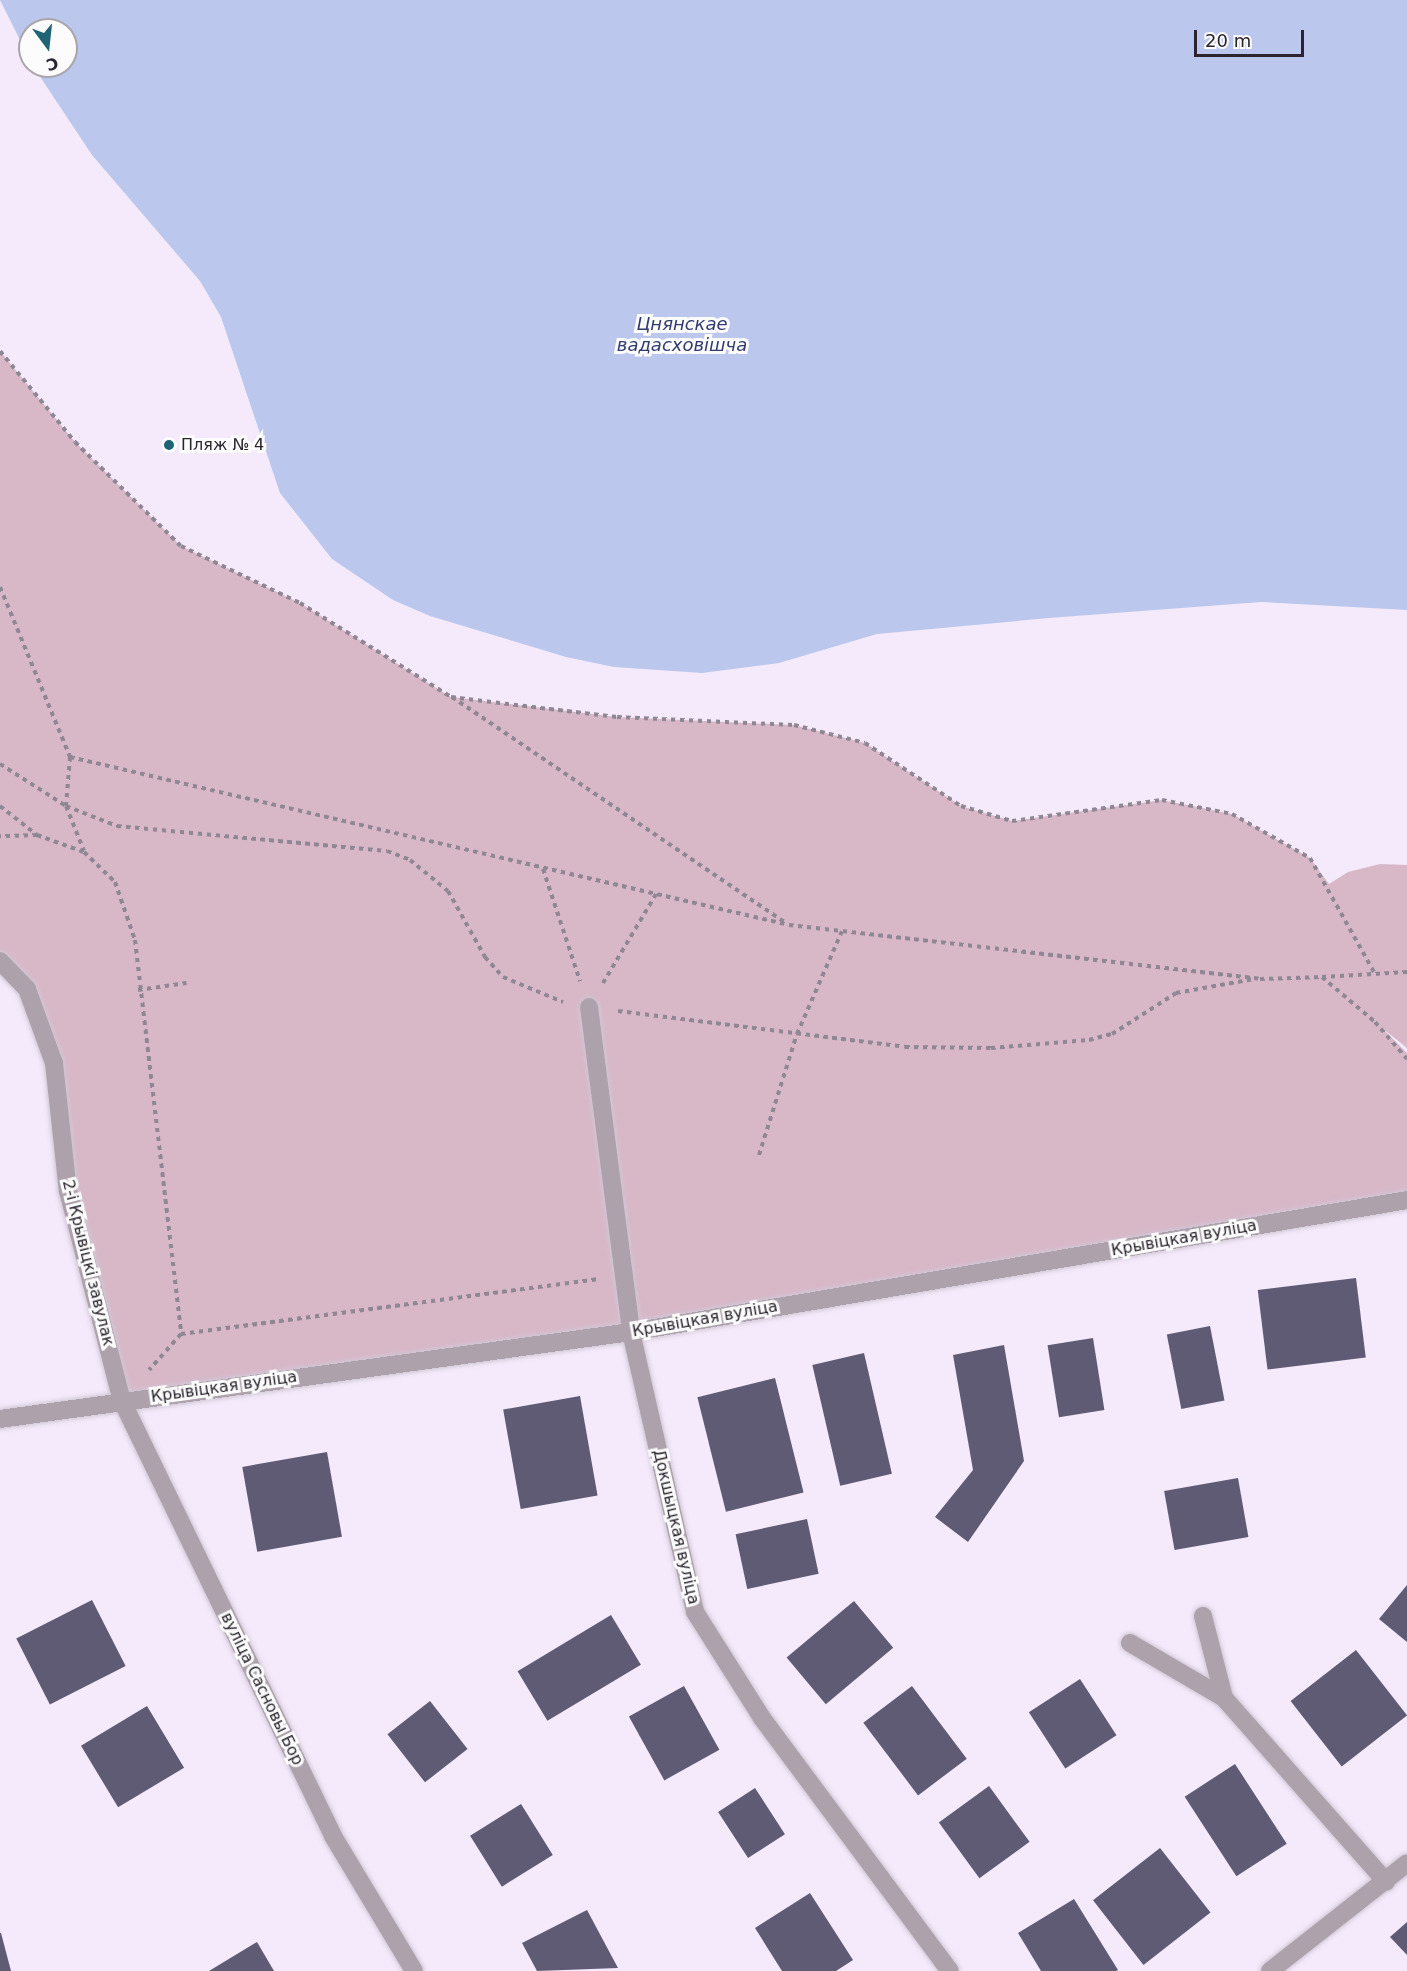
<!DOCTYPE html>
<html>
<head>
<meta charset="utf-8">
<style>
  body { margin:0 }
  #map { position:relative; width:1407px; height:1971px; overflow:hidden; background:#f4eafb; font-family:"DejaVu Sans",sans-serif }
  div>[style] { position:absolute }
  .green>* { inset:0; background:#d8b8c7 }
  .water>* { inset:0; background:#bcc7ee }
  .building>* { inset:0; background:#5f5b75; transform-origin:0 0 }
  .path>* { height:4px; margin-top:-2px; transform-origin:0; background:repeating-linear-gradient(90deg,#8f8794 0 4.5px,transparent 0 9px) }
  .roads { filter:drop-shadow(0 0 2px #d0c7d6) drop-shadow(0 0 2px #d0c7d6) }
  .lane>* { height:18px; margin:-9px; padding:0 9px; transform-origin:9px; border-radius:9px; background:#ada2ab }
  .street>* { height:18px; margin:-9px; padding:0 9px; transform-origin:9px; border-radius:9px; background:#ada2ab }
  .dots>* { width:16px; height:16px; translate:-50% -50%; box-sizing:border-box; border:3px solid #fcfcfc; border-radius:50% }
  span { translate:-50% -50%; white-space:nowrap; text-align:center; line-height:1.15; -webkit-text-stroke:6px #fcfcfc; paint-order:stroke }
  .poi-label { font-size:16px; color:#2b252f }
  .left { translate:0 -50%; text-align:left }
  .street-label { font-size:16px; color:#2b252f }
  .water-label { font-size:18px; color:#323c6d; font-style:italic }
  .north { position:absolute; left:18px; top:18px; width:60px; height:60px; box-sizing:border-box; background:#fcfcfc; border:2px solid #a8a6aa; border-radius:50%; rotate:165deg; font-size:16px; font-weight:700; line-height:24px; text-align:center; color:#2b252f }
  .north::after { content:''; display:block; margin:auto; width:21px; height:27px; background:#1e6474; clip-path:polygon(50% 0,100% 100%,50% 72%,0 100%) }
  .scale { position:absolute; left:1194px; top:30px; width:110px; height:27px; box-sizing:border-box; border:3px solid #2b252f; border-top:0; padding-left:8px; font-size:18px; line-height:21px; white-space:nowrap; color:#2b252f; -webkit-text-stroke:4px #fcfcfc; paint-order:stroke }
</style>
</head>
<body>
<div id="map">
  <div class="green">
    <i style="clip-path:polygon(0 351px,75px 442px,181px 546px,300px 603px,451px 697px,617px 717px,794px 725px,865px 743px,961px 806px,1012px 821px,1162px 800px,1232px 814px,1310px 858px,1329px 884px,1348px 872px,1380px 864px,1407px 865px,1407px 1048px,1382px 1028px,1407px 1053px,1407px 1200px,631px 1332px,122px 1401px,68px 1191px,43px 1024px,0 961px)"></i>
  </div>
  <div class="water">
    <i style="clip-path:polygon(0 0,1407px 0,1407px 610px,1261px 602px,1049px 618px,877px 634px,779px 663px,702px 673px,614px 667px,566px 657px,430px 616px,393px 600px,332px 559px,280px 493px,221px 317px,200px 281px,92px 155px,33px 66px,66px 66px,66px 30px,30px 30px,30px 60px)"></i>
  </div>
  <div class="building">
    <i style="left:1356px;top:1278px;width:80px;height:99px;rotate:83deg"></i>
    <i style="left:1210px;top:1326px;width:76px;height:44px;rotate:79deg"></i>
    <i style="left:1093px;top:1338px;width:73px;height:46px;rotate:81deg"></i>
    <i style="clip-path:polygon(1004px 1345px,1024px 1461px,968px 1542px,935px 1517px,973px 1470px,953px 1355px)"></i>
    <i style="left:864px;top:1353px;width:124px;height:53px;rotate:77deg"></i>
    <i style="left:775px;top:1378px;width:118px;height:80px;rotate:76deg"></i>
    <i style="left:580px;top:1396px;width:101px;height:78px;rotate:80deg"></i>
    <i style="left:327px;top:1452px;width:86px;height:86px;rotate:80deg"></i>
    <i style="left:1238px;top:1478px;width:60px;height:75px;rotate:80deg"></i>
    <i style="left:807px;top:1519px;width:56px;height:73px;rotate:78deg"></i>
    <i style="clip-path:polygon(1407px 1585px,1407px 1642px,1379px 1619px)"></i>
    <i style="left:92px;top:1600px;width:74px;height:85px;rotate:63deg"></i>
    <i style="left:854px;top:1601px;width:61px;height:88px;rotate:50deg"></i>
    <i style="left:611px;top:1615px;width:58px;height:109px;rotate:59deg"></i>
    <i style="left:1356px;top:1650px;width:83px;height:83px;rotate:52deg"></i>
    <i style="left:1080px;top:1679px;width:67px;height:61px;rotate:57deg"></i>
    <i style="left:684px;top:1686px;width:73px;height:63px;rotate:61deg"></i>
    <i style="left:912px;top:1686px;width:91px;height:61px;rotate:53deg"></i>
    <i style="left:430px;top:1701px;width:61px;height:54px;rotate:52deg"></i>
    <i style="left:147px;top:1706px;width:72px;height:77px;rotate:59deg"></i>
    <i style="left:1235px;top:1764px;width:95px;height:60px;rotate:57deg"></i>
    <i style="left:989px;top:1786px;width:69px;height:62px;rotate:54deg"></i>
    <i style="left:755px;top:1788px;width:55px;height:44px;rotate:57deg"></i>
    <i style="left:521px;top:1804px;width:60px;height:60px;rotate:58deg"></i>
    <i style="left:1160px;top:1848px;width:82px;height:85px;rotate:52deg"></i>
    <i style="clip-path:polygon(810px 1893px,853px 1960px,836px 1971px,782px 1971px,755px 1928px)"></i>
    <i style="clip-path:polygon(1074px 1899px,1118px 1970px,1116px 1971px,1041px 1971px,1018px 1933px)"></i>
    <i style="clip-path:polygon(587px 1910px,618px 1968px,537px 1971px,522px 1943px)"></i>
    <i style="clip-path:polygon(1407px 1922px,1407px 1955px,1390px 1937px)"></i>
    <i style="clip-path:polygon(0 1933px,1px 1933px,11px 1971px,0 1971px)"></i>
    <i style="clip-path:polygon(257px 1942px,274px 1971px,209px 1971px)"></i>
  </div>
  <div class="path">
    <i style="left:0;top:351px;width:118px;rotate:50.5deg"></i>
    <i style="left:75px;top:442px;width:148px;rotate:44.5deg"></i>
    <i style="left:181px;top:546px;width:132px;rotate:25.6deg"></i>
    <i style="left:300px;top:603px;width:178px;rotate:31.9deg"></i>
    <i style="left:451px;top:697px;width:167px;rotate:6.9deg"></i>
    <i style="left:617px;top:717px;width:177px;rotate:2.6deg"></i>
    <i style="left:794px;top:725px;width:73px;rotate:14.2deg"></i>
    <i style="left:865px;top:743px;width:115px;rotate:33.3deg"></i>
    <i style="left:961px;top:806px;width:53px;rotate:16.4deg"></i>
    <i style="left:1012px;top:821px;width:151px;rotate:-8deg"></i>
    <i style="left:1162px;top:800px;width:71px;rotate:11.3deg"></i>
    <i style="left:1232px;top:814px;width:90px;rotate:29.4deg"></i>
    <i style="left:1310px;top:858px;width:133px;rotate:60.7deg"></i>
    <i style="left:0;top:587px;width:184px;rotate:67.6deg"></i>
    <i style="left:70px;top:757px;width:738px;rotate:13.15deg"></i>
    <i style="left:789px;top:925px;width:474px;rotate:6.5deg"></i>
    <i style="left:1260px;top:979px;width:62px;rotate:-1.8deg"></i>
    <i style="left:452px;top:697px;width:403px;rotate:34.1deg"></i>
    <i style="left:70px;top:757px;width:49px;rotate:94.7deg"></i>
    <i style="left:66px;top:806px;width:48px;rotate:68.2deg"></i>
    <i style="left:0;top:764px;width:78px;rotate:32.5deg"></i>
    <i style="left:66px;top:806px;width:55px;rotate:21.4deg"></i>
    <i style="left:117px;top:826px;width:271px;rotate:5.3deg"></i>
    <i style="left:387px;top:851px;width:25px;rotate:21deg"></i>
    <i style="left:410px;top:860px;width:49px;rotate:39.2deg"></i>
    <i style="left:448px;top:891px;width:76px;rotate:60.7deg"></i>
    <i style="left:485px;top:957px;width:27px;rotate:48deg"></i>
    <i style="left:503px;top:977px;width:65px;rotate:22.6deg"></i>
    <i style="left:0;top:806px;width:47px;rotate:38.1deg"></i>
    <i style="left:37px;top:835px;width:37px;rotate:178deg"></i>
    <i style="left:37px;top:835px;width:50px;rotate:19.9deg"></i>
    <i style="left:84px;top:852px;width:43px;rotate:44.1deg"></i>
    <i style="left:115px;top:882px;width:61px;rotate:71deg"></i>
    <i style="left:135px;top:940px;width:397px;rotate:83.3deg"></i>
    <i style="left:181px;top:1334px;width:48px;rotate:131.6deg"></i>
    <i style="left:543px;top:869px;width:118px;rotate:71.7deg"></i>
    <i style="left:1407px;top:972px;width:85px;rotate:176.6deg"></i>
    <i style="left:1322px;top:977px;width:70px;rotate:40.3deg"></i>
    <i style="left:1375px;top:1022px;width:49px;rotate:49.1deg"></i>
    <i style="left:603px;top:983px;width:104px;rotate:-59.2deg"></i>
    <i style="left:138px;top:990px;width:49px;rotate:-8.1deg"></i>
    <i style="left:618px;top:1011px;width:289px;rotate:7.1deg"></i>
    <i style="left:905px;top:1047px;width:86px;rotate:0.7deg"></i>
    <i style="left:991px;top:1048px;width:98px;rotate:-4.7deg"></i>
    <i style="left:1089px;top:1040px;width:24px;rotate:-15deg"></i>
    <i style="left:1112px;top:1034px;width:76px;rotate:-32.6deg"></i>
    <i style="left:1176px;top:993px;width:79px;rotate:-10.2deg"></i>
    <i style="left:759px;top:1155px;width:127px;rotate:-72.6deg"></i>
    <i style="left:797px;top:1034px;width:112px;rotate:-66.4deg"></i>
    <i style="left:181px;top:1334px;width:420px;rotate:-7.5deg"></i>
  </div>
  <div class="roads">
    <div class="lane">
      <i style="left:1203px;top:1616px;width:85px;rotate:75.6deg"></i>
      <i style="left:1130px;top:1643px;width:109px;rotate:30.3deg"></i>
      <i style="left:1224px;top:1698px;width:245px;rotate:48.6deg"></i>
    </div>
    <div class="street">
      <i style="left:0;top:961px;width:39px;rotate:46deg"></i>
      <i style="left:27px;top:989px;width:79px;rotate:70deg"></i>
      <i style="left:54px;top:1063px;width:129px;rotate:83.8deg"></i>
      <i style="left:68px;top:1191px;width:217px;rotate:75.6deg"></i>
      <i style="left:122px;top:1401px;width:483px;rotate:64.1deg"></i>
      <i style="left:333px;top:1836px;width:157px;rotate:59deg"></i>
      <i style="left:589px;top:1007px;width:328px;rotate:82.6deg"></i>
      <i style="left:631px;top:1332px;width:287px;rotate:77.1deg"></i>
      <i style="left:695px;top:1612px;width:125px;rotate:57.7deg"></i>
      <i style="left:762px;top:1718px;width:315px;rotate:53.4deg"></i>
      <i style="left:0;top:1419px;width:637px;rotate:-7.85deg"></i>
      <i style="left:631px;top:1332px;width:787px;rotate:-9.65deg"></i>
      <i style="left:1270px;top:1971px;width:174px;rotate:-38.2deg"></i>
    </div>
  </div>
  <div class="dots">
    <i style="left:169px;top:445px;background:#1e6474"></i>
  </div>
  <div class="poi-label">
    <span class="left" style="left:181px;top:445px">Пляж № 4</span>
  </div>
  <div class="street-label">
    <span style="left:1184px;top:1238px;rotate:-10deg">Крывіцкая вуліца</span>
    <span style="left:88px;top:1263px;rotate:76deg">2-і Крывіцкі завулак</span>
    <span style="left:705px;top:1319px;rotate:-10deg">Крывіцкая вуліца</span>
    <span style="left:224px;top:1387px;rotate:-8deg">Крывіцкая вуліца</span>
    <span style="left:676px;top:1527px;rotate:77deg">Докшыцкая вуліца</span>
    <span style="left:262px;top:1689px;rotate:64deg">вуліца Сасновы Бор</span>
  </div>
  <div class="water-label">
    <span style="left:682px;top:335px">Цнянскае<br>вадасховішча</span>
  </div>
  <div class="north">С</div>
  <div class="scale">20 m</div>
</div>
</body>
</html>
